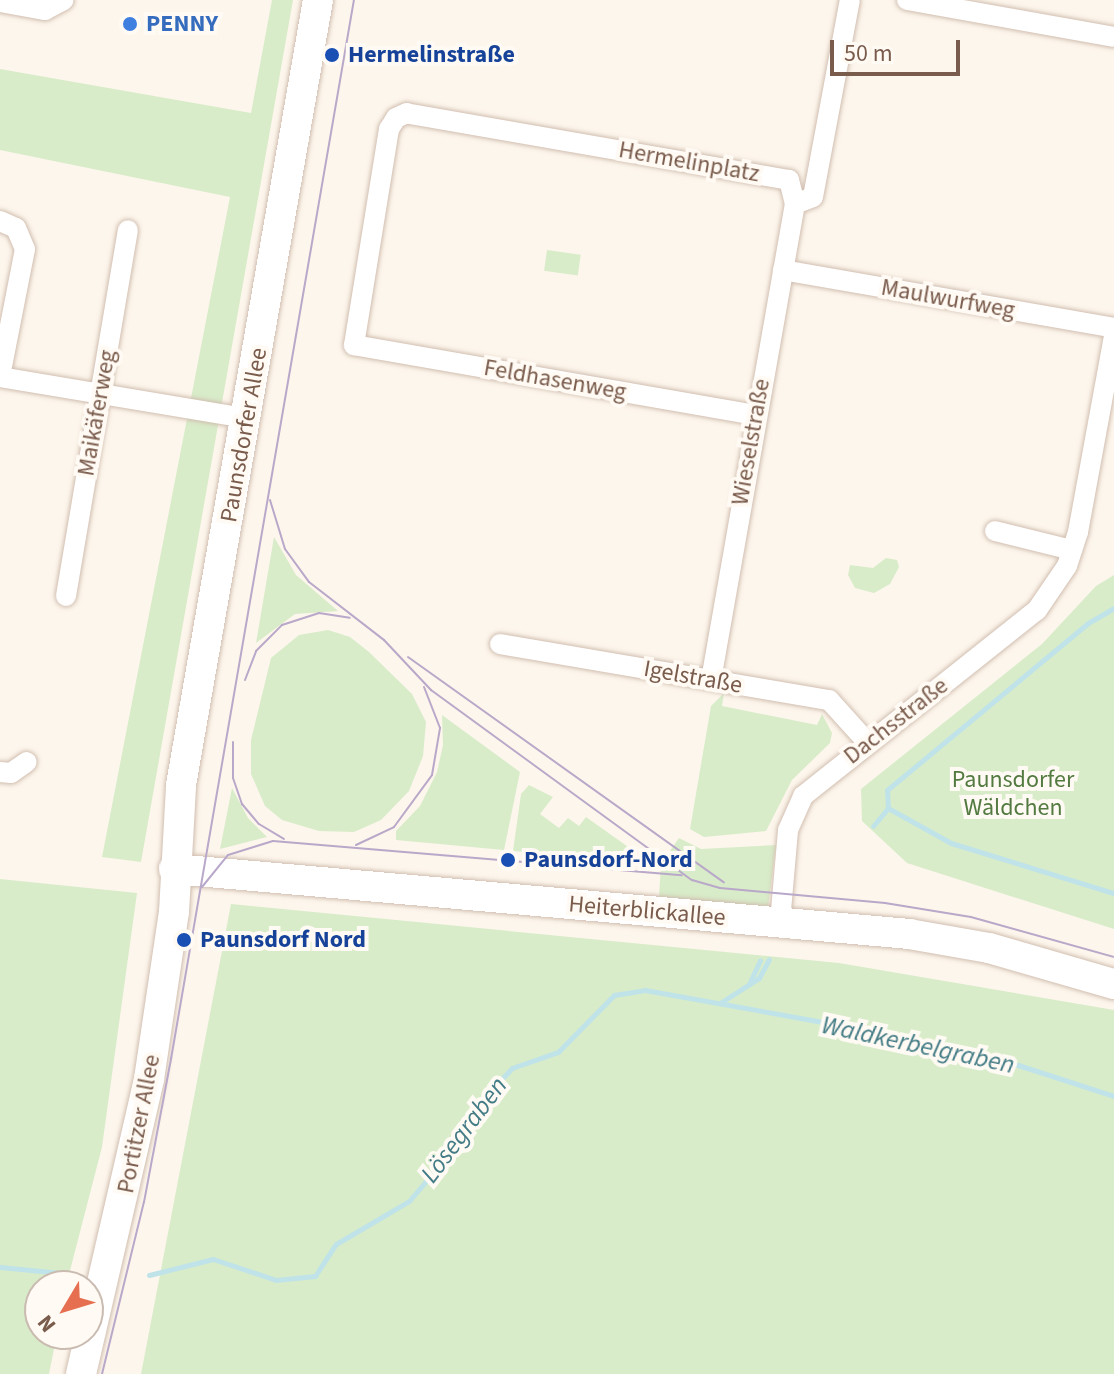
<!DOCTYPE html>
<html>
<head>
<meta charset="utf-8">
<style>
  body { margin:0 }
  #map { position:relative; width:1114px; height:1374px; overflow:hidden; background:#fdf6ec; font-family:"Source Sans 3",sans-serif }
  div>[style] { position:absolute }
  .green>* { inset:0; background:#d8ecc9; transform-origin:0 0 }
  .stream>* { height:5px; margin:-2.5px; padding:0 2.5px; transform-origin:2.5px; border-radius:2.5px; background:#bfe3e8 }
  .roads { filter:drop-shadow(0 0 2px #d1beb0) drop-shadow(0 0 2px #d1beb0) }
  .minor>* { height:20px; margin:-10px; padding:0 10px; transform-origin:10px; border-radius:10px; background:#fff }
  .secondary>* { height:30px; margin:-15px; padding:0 15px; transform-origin:15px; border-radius:15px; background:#fff }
  .tram>* { height:2px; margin:-1px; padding:0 1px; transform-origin:1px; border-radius:1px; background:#b9a8c9 }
  .dots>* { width:22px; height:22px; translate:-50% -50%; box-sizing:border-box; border:4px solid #fffaf3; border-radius:50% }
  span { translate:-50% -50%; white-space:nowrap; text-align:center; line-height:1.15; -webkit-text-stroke:8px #fffaf3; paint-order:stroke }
  .shop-label { font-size:24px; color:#366cbe; font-weight:700 }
  .left { translate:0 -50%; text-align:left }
  .transit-label { font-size:24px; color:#164399; font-weight:700 }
  .street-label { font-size:24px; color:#7a5c4d }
  .park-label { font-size:24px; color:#537a41 }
  .water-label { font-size:26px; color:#437c86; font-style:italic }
  .north { position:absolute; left:24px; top:1270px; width:80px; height:80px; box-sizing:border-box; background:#fffaf3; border:2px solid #cabbb1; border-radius:50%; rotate:232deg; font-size:22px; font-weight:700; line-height:32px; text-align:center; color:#7a5c4d }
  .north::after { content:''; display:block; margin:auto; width:28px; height:36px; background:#e76f51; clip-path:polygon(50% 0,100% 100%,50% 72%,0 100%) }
  .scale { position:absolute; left:830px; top:40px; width:130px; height:36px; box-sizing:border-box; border:4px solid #7a5c4d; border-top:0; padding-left:10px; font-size:24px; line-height:28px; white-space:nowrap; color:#7a5c4d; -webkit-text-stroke:6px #fffaf3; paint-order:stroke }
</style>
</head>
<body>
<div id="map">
  <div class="green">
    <i style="clip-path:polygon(272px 0,293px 0,141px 862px,102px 857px,230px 197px,0 150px,0 69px,251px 113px)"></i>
    <i style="left:547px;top:250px;width:34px;height:21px;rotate:8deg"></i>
    <i style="clip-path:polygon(274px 537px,296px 575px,338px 611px,295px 614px,256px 643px)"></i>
    <i style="clip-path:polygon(886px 558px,897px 560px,899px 567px,890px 584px,874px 593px,855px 588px,848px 575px,850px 565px,873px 568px)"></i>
    <i style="clip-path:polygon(1114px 575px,1114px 929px,907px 863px,862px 821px,861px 789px,1042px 644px,1096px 586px)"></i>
    <i style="clip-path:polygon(328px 630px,350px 637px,369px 652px,412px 694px,426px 722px,423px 756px,409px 791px,381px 820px,354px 832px,319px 831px,282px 820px,265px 806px,251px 774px,251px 740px,271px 658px,299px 635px)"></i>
    <i style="clip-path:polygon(724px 693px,722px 706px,817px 725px,822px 714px,832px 733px,830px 743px,792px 780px,766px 831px,704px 837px,690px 829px,711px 706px)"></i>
    <i style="clip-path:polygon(442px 715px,520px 772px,504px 850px,396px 840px,396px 831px,420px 806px,437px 772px,443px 745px)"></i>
    <i style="clip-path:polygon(529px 785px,553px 797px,540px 814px,559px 828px,568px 818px,579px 826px,586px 817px,631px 849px,629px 861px,513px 851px,521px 794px)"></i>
    <i style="clip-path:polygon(232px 788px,248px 818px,267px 837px,220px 849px)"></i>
    <i style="clip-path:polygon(679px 838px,701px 849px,776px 845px,768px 907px,659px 897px,661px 864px)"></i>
    <i style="clip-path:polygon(0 879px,137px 893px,102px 1147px,66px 1286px,40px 1286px,40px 1334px,57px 1334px,49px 1374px,0 1374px)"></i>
    <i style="clip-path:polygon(231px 904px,839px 963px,1114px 1010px,1114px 1374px,141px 1374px)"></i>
  </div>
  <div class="stream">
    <i style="left:888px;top:808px;width:18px;rotate:-93deg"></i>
    <i style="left:887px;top:790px;width:261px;rotate:-39.7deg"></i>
    <i style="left:1088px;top:623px;width:30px;rotate:-30deg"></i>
    <i style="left:873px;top:826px;width:23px;rotate:-50deg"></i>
    <i style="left:888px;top:808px;width:72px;rotate:29.1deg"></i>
    <i style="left:951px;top:843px;width:170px;rotate:17.1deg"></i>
    <i style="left:749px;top:984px;width:26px;rotate:-65deg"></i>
    <i style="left:720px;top:1003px;width:46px;rotate:-32.7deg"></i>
    <i style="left:759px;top:978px;width:21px;rotate:-62deg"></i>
    <i style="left:0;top:1267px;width:72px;rotate:5.6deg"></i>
    <i style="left:149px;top:1275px;width:66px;rotate:-14deg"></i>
    <i style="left:213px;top:1259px;width:66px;rotate:18.4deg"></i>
    <i style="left:276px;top:1280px;width:39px;rotate:-6deg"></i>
    <i style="left:315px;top:1276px;width:38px;rotate:-57deg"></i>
    <i style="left:336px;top:1244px;width:85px;rotate:-30.5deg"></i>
    <i style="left:409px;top:1201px;width:54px;rotate:-49.5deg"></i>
    <i style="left:444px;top:1160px;width:68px;rotate:-58.2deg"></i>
    <i style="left:480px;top:1102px;width:47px;rotate:-46.7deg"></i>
    <i style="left:512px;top:1068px;width:49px;rotate:-19.2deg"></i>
    <i style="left:558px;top:1052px;width:80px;rotate:-45.5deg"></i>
    <i style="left:614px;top:995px;width:31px;rotate:-9deg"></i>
    <i style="left:645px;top:990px;width:186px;rotate:10.2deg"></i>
    <i style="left:828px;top:1023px;width:195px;rotate:12.5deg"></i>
    <i style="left:1018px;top:1065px;width:101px;rotate:17.9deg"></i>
  </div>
  <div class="roads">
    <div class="minor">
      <i style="left:907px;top:0;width:210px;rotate:10.1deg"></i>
      <i style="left:0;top:2px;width:46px;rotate:10.1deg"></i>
      <i style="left:45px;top:10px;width:21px;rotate:-28deg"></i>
      <i style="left:795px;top:204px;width:19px;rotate:-21deg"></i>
      <i style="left:813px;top:197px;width:200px;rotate:-79.4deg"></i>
      <i style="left:0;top:221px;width:17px;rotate:24deg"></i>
      <i style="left:16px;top:228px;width:23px;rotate:67deg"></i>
      <i style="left:25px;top:249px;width:130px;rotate:101.1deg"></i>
      <i style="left:783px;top:270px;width:336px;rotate:9.9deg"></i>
      <i style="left:0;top:377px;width:249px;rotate:9.5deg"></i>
      <i style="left:995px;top:531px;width:79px;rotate:13.9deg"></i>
      <i style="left:66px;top:596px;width:371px;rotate:-80.4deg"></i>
      <i style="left:500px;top:644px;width:334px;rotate:9.7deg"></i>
      <i style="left:829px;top:700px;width:58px;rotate:47.8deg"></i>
      <i style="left:711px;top:680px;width:483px;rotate:-80deg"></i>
      <i style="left:795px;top:204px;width:25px;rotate:-104deg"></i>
      <i style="left:789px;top:180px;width:388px;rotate:-170.1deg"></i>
      <i style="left:407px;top:113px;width:12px;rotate:156deg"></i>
      <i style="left:396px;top:118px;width:13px;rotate:122deg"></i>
      <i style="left:389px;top:129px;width:219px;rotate:99.2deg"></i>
      <i style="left:354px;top:345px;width:407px;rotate:9.9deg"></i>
      <i style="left:0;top:772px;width:11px;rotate:5deg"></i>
      <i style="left:11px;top:773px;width:19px;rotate:-35deg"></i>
      <i style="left:780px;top:922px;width:92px;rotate:-85deg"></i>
      <i style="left:788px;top:830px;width:37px;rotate:-66deg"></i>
      <i style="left:803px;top:796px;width:299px;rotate:-38.5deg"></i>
      <i style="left:1037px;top:610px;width:53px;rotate:-55.7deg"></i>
      <i style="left:1067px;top:566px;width:36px;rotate:-72deg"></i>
      <i style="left:1078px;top:532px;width:200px;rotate:-79.6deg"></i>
    </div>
    <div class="secondary">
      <i style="left:174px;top:869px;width:738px;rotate:5.05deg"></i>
      <i style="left:909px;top:934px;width:81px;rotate:9.9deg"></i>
      <i style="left:989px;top:948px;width:130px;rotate:16.1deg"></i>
      <i style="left:81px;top:1374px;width:303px;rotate:-77deg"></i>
      <i style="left:149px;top:1079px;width:169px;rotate:-81.5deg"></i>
      <i style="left:174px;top:912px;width:127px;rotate:-86.8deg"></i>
      <i style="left:181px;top:785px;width:797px;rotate:-80.1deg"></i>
    </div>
  </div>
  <div class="tram">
    <i style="left:270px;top:500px;width:51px;rotate:73deg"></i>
    <i style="left:285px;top:549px;width:41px;rotate:54deg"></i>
    <i style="left:309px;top:582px;width:95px;rotate:37.7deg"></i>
    <i style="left:384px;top:640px;width:69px;rotate:46.8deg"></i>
    <i style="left:431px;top:690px;width:323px;rotate:36.1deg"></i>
    <i style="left:692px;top:880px;width:29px;rotate:16deg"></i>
    <i style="left:720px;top:888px;width:166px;rotate:5.2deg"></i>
    <i style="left:885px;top:903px;width:87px;rotate:9.2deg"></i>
    <i style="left:971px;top:917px;width:148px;rotate:15.6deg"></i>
    <i style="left:408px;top:657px;width:388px;rotate:35.5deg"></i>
    <i style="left:245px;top:680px;width:31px;rotate:-69deg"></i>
    <i style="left:256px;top:651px;width:37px;rotate:-45deg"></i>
    <i style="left:282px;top:625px;width:39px;rotate:-18deg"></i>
    <i style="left:319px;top:613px;width:31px;rotate:9deg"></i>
    <i style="left:233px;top:742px;width:36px;rotate:90deg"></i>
    <i style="left:233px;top:778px;width:28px;rotate:71deg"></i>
    <i style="left:242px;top:804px;width:26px;rotate:50deg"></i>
    <i style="left:259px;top:824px;width:29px;rotate:31deg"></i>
    <i style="left:356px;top:845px;width:42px;rotate:-25.3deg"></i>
    <i style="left:394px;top:827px;width:64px;rotate:-53.8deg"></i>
    <i style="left:432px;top:775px;width:48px;rotate:-80.3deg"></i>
    <i style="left:440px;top:728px;width:44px;rotate:-111.3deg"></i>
    <i style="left:202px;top:887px;width:41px;rotate:-50.9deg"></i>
    <i style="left:228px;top:855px;width:47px;rotate:-17.3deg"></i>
    <i style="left:273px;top:841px;width:410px;rotate:4.8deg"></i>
    <i style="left:102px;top:1374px;width:177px;rotate:-76.3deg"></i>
    <i style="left:144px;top:1202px;width:146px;rotate:-79.3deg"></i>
    <i style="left:171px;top:1059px;width:1075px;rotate:-80.2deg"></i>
  </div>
  <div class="dots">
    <i style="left:130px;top:24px;background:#3f7fe0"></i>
    <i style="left:332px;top:55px;background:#1a4fb4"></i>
    <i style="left:508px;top:860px;background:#1a4fb4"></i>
    <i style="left:184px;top:940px;background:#1a4fb4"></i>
  </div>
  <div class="shop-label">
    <span class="left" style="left:146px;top:24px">PENNY</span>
  </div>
  <div class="transit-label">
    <span class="left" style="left:348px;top:55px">Hermelinstraße</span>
    <span class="left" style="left:524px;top:860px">Paunsdorf-Nord</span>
    <span class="left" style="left:200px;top:940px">Paunsdorf Nord</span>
  </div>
  <div class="street-label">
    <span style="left:689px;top:162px;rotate:10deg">Hermelinplatz</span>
    <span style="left:948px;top:299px;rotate:10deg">Maulwurfweg</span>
    <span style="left:555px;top:380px;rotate:10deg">Feldhasenweg</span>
    <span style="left:97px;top:413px;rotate:-80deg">Maikäferweg</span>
    <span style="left:244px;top:435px;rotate:-80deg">Paunsdorfer Allee</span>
    <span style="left:751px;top:442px;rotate:-80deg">Wieselstraße</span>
    <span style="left:693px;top:677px;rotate:10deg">Igelstraße</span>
    <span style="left:896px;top:721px;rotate:-38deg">Dachsstraße</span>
    <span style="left:647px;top:911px;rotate:5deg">Heiterblickallee</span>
    <span style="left:139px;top:1124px;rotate:-79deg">Portitzer Allee</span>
  </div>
  <div class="park-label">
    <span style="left:1013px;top:794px">Paunsdorfer<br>Wäldchen</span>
  </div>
  <div class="water-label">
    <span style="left:918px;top:1045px;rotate:12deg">Waldkerbelgraben</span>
    <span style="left:464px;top:1130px;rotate:-53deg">Lösegraben</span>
  </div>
  <div class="north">N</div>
  <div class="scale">50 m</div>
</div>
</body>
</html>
